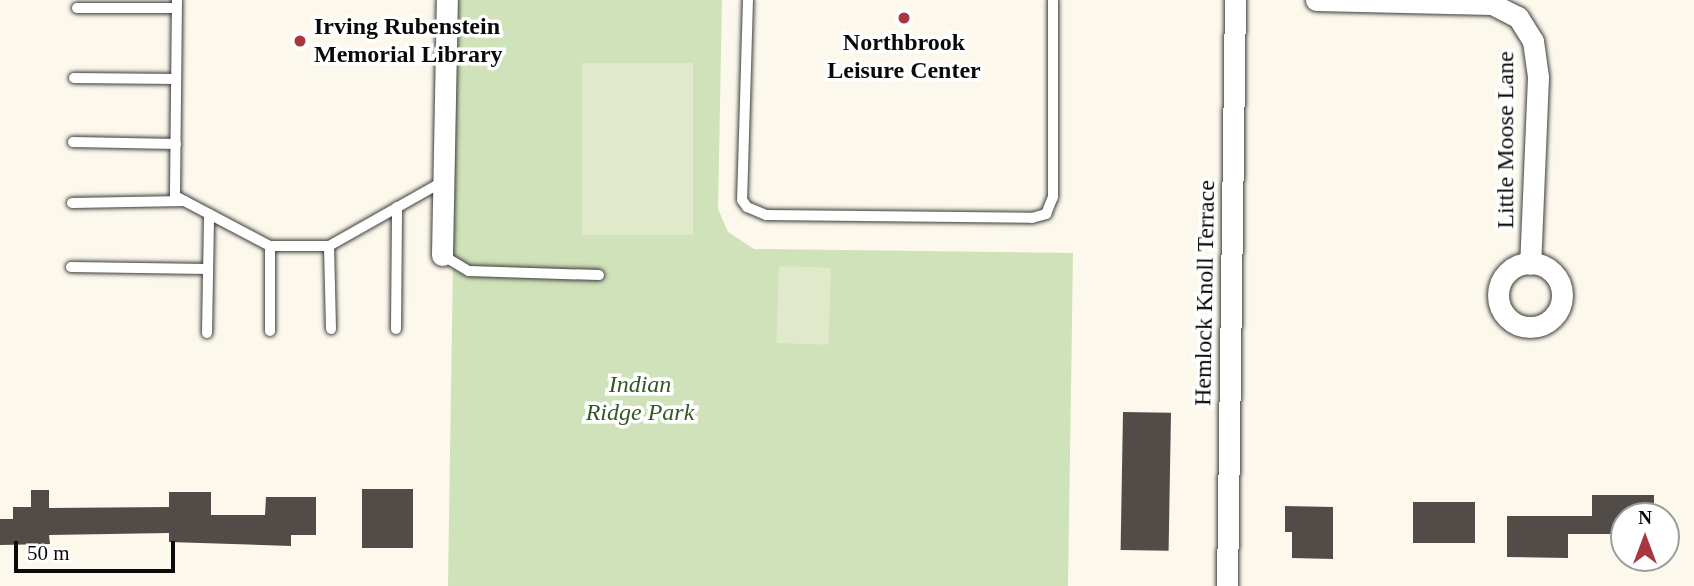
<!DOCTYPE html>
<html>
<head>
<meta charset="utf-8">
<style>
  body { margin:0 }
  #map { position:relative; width:1694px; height:586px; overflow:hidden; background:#fcf8eb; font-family:"Times New Roman",serif }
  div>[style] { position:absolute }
  .green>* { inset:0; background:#cfe2b9 }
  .pitch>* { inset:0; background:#e0eaca; transform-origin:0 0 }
  .building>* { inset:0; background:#524c48; transform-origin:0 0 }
  .roads { filter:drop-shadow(0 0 2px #3d3d3d) drop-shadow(0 0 2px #3d3d3d) }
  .lane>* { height:10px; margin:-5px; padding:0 5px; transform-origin:5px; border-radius:5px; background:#fff }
  .street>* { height:21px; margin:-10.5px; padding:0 10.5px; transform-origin:10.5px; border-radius:10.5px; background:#fff }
  .street>.ring { margin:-10.5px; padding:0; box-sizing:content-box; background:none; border:21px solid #fff; border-radius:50% }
  .dots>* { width:19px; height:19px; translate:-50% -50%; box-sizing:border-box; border:4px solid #fff; border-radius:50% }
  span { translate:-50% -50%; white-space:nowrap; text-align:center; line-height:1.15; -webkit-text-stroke:7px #fff; paint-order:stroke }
  .poi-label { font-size:24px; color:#0a0a0a; font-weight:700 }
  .left { translate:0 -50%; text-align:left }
  .street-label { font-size:24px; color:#0a0a0a }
  .park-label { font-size:24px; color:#315924; font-style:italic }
  .north { position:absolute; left:1610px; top:502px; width:70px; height:70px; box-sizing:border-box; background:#fff; border:2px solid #9d9d9d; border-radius:50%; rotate:0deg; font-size:19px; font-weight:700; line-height:28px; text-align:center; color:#0a0a0a }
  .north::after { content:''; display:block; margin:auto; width:24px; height:32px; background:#a7363f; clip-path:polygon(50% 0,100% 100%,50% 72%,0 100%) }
  .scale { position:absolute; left:14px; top:541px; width:161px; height:32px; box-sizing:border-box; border:4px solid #0a0a0a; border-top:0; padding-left:9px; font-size:21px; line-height:24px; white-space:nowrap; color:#0a0a0a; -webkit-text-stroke:5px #fff; paint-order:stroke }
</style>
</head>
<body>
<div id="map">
  <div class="green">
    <i style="clip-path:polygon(457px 0,722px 0,718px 209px,728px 232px,754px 249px,1073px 253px,1068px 586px,448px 586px)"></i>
  </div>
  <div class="pitch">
    <i style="left:582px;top:63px;width:111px;height:172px"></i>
    <i style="left:779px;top:266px;width:52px;height:77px;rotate:2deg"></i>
  </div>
  <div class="building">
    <i style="left:1123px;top:412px;width:48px;height:138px;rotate:1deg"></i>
    <i style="left:362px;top:489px;width:51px;height:59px"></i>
    <i style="clip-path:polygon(31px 490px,49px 490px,49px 508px,169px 507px,169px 492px,211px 492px,211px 515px,265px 515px,266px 497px,316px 497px,316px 535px,291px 535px,291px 546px,169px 542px,169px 533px,49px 535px,50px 544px,0 545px,0 519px,13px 519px,13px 507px,31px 507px)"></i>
    <i style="clip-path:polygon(1592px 495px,1654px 495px,1654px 516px,1624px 516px,1621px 534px,1568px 534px,1568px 558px,1507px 557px,1507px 516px,1592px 516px)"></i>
    <i style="left:1413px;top:502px;width:62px;height:41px"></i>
    <i style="clip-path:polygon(1285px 506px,1333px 507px,1333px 559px,1292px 558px,1292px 532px,1285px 532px)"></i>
  </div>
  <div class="roads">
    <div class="lane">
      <i style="left:177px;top:0;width:196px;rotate:90.6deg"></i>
      <i style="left:175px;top:196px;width:107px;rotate:27.8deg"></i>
      <i style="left:270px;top:246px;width:59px"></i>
      <i style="left:329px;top:246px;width:132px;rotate:-29.5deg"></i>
      <i style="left:748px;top:0;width:200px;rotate:91.7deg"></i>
      <i style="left:742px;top:200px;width:9px;rotate:54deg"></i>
      <i style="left:747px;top:207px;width:21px;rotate:23deg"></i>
      <i style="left:766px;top:215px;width:266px;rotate:0.6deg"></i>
      <i style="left:1032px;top:218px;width:15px;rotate:-16deg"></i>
      <i style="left:1046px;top:214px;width:18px;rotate:-68deg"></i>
      <i style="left:1053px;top:197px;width:197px;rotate:-90deg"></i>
      <i style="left:77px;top:8px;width:99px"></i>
      <i style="left:74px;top:78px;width:102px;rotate:0.6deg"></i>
      <i style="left:73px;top:142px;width:103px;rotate:1.1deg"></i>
      <i style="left:72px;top:203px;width:113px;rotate:-1deg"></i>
      <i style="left:270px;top:246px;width:85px;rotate:90deg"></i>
      <i style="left:329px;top:246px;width:83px;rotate:88.6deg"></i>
      <i style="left:442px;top:255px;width:31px;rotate:31deg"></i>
      <i style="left:469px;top:271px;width:130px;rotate:1.8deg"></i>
      <i style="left:71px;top:267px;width:137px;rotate:0.8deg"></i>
      <i style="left:396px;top:329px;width:122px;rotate:-89.5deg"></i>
      <i style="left:207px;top:333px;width:119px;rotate:-89deg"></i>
    </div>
    <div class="street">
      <i style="left:1316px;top:0;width:176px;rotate:1.3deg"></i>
      <i style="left:1492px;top:4px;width:29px;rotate:27deg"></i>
      <i style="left:1518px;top:17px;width:28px;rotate:58deg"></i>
      <i style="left:1533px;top:41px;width:36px;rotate:82deg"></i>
      <i style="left:1538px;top:77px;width:187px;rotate:92.4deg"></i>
      <i style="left:442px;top:255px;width:255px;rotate:-88.9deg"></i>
      <i class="ring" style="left:1498px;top:263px;width:43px;height:43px"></i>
      <i style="left:1227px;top:586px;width:586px;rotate:-89.22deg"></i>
    </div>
  </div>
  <div class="dots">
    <i style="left:904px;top:18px;background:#a7363f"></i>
    <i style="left:300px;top:41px;background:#a7363f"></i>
  </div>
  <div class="poi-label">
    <span class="left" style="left:314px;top:41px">Irving Rubenstein<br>Memorial Library</span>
    <span style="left:904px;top:57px">Northbrook<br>Leisure Center</span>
  </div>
  <div class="street-label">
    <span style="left:1506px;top:140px;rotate:-90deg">Little Moose Lane</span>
    <span style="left:1205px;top:293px;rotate:-89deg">Hemlock Knoll Terrace</span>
  </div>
  <div class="park-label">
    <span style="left:640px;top:399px">Indian<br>Ridge Park</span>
  </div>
  <div class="north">N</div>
  <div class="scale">50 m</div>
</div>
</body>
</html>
